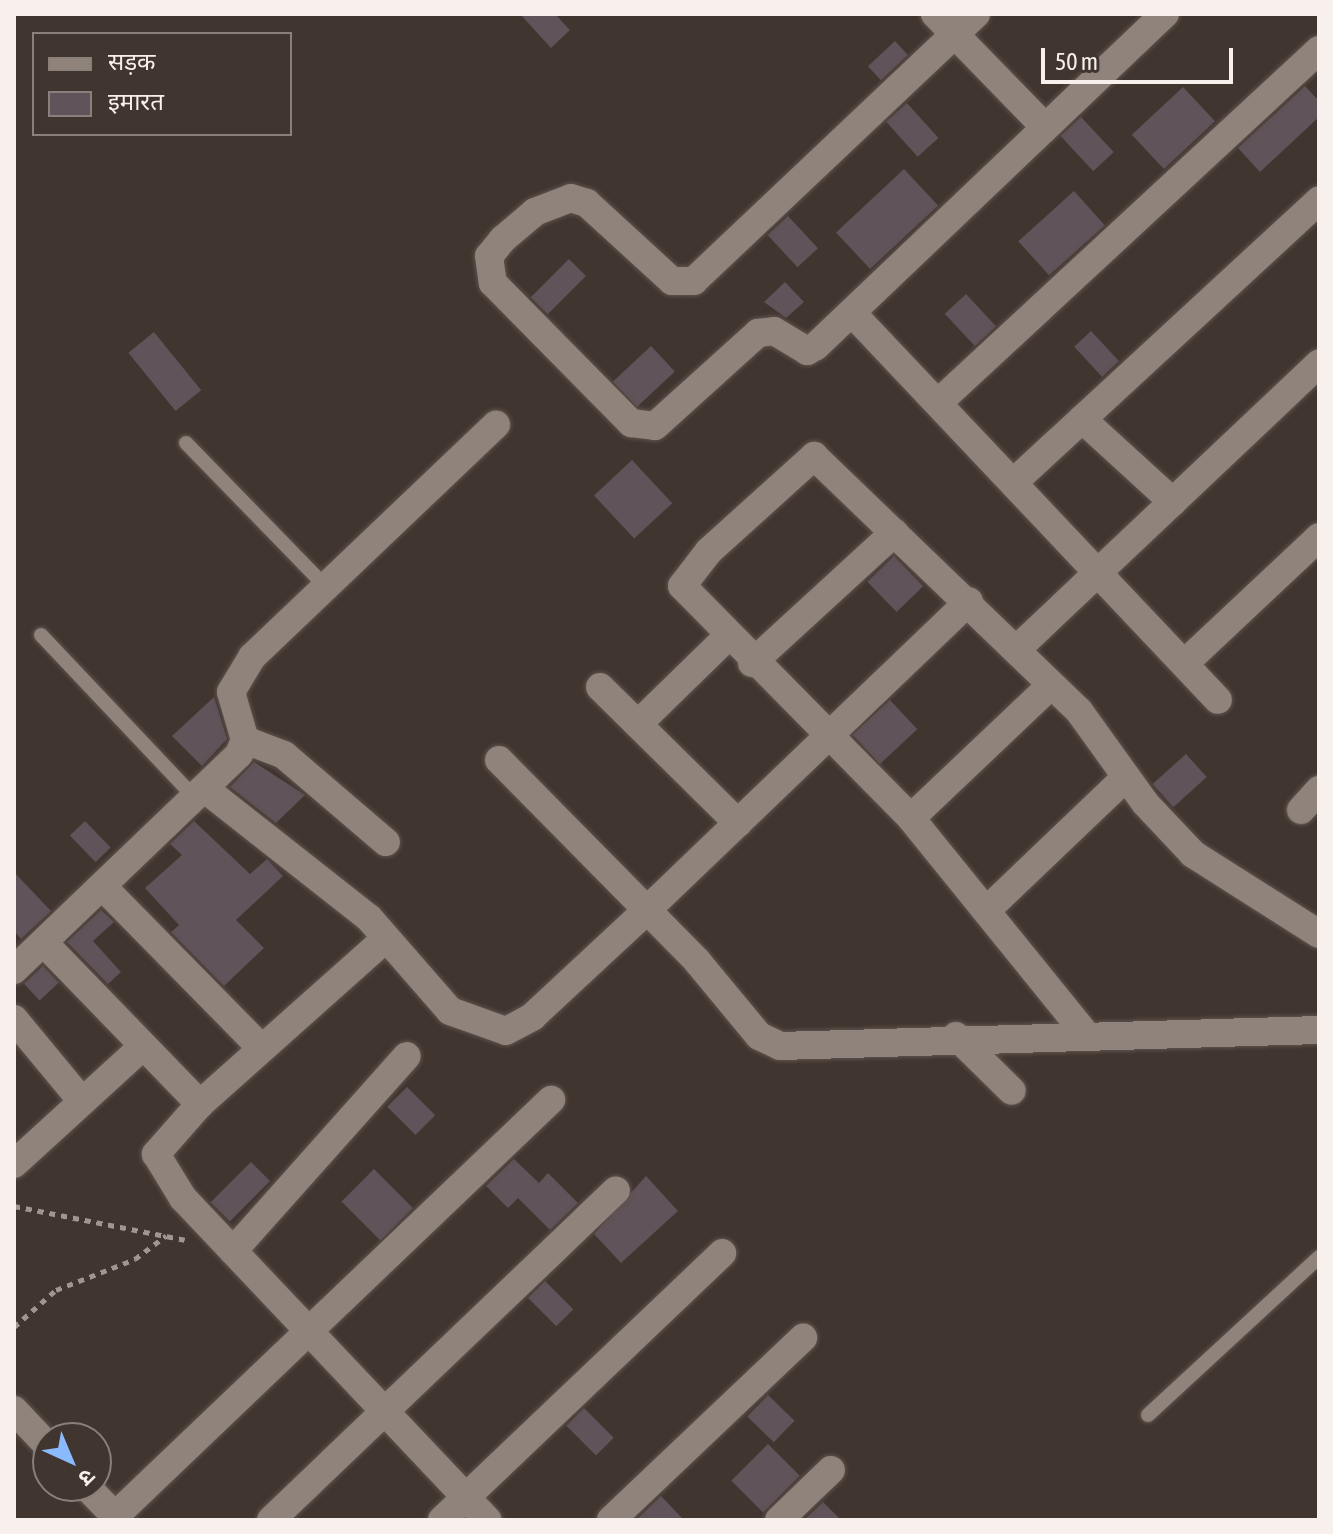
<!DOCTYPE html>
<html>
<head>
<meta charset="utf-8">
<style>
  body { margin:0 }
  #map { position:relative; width:1333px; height:1534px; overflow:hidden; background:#40352f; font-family:"Asap Condensed","Noto Sans Devanagari",sans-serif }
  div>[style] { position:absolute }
  .building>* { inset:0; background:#605359; transform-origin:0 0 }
  .path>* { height:5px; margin-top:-2.5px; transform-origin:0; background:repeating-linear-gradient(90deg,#9f9691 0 6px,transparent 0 12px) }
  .roads { filter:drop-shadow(0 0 2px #5d534e) drop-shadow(0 0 2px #5d534e) }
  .service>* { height:14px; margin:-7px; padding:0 7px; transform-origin:7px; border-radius:7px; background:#90837c }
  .minor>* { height:28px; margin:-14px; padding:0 14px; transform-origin:14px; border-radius:14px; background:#90837c }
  span { translate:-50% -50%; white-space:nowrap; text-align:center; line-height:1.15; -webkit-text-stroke:7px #40352f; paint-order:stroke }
  .frame { position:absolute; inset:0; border:16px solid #f8f0ec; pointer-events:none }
  .legend { position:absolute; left:32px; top:32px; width:260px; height:104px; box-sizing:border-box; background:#40352f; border:2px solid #8a807b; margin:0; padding:10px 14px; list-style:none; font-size:24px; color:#f8f0ec }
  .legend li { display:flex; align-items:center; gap:16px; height:40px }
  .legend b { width:40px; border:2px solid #8a807b }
  .north { position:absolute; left:32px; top:1422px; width:80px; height:80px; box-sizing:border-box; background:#40352f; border:2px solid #8a807b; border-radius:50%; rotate:136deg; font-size:22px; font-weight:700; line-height:32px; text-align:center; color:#f8f0ec }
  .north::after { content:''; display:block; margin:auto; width:28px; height:36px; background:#8abafc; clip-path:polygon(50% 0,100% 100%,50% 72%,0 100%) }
  .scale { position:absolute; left:1041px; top:48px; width:192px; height:36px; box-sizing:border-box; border:4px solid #f8f0ec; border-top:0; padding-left:10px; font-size:24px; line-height:28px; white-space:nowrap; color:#f8f0ec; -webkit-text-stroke:6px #40352f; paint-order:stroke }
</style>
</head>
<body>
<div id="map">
  <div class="building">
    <i style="clip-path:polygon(520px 14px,555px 14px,570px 30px,551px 48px)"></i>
    <i style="left:895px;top:41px;width:19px;height:37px;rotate:47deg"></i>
    <i style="clip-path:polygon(1305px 86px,1319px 101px,1319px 117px,1260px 172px,1238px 148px)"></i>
    <i style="left:1183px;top:87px;width:47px;height:70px;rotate:47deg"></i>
    <i style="left:907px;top:103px;width:47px;height:28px;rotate:48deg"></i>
    <i style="left:1081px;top:117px;width:48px;height:28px;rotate:47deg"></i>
    <i style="left:904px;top:169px;width:50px;height:93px;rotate:47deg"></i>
    <i style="left:1074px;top:191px;width:46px;height:75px;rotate:48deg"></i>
    <i style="left:788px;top:216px;width:44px;height:28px;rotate:47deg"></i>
    <i style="left:569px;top:259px;width:24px;height:54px;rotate:45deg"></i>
    <i style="clip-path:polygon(785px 282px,804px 302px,786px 318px,764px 302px)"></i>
    <i style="left:966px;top:294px;width:44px;height:29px;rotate:47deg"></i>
    <i style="left:1091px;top:331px;width:41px;height:23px;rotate:47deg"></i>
    <i style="left:154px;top:332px;width:75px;height:33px;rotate:51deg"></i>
    <i style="left:651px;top:346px;width:35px;height:52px;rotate:47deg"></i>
    <i style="left:632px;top:460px;width:59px;height:52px;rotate:47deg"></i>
    <i style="left:894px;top:556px;width:42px;height:37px;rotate:46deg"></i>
    <i style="clip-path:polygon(214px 697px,227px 739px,202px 766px,172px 736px)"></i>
    <i style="left:890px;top:700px;width:40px;height:51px;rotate:47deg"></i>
    <i style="left:1186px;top:754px;width:31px;height:45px;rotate:48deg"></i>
    <i style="clip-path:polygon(254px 762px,305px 795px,276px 823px,230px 787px)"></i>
    <i style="left:85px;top:821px;width:37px;height:21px;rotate:46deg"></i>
    <i style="clip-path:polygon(194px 821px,250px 874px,267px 859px,283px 876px,236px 920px,264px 948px,224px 986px,171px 932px,179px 925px,145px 888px,182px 855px,170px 844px)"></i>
    <i style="clip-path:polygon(14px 872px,51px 911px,21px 939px,14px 931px)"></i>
    <i style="clip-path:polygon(101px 910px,114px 922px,93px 941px,121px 972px,108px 984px,67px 942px)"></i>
    <i style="left:43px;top:966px;width:23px;height:26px;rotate:47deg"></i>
    <i style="left:407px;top:1087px;width:40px;height:28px;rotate:45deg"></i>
    <i style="clip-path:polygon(514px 1159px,539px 1183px,548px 1173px,578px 1203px,550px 1230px,518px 1198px,508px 1208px,486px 1186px)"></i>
    <i style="left:251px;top:1162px;width:27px;height:57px;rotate:45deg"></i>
    <i style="left:374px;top:1169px;width:55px;height:46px;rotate:45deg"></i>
    <i style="clip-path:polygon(646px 1176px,678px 1211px,621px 1263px,594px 1234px)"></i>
    <i style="left:545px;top:1281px;width:40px;height:24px;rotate:45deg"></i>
    <i style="left:768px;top:1395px;width:37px;height:30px;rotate:44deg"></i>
    <i style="left:584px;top:1408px;width:42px;height:25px;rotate:45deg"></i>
    <i style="left:768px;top:1444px;width:45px;height:52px;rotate:45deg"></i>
    <i style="clip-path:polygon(661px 1496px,684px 1520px,636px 1520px)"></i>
    <i style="clip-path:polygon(823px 1502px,841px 1520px,804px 1520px)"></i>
  </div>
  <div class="path">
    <i style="left:14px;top:1206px;width:174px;rotate:11.2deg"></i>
    <i style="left:14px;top:1327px;width:56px;rotate:-41.4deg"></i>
    <i style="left:56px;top:1290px;width:85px;rotate:-21.4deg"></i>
    <i style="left:135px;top:1259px;width:39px;rotate:-37deg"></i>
  </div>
  <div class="roads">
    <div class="service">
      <i style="left:186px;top:443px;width:199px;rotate:45.8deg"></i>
      <i style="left:41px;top:635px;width:224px;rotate:46.6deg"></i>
      <i style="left:1148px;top:1415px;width:233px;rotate:-42.7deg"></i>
    </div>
    <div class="minor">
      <i style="left:935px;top:14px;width:158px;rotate:45.8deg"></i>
      <i style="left:976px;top:14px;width:388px;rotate:136.6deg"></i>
      <i style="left:694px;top:281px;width:22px;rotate:180deg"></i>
      <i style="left:672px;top:281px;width:115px;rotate:-137.5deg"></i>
      <i style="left:587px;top:203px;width:17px;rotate:-163deg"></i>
      <i style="left:571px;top:198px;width:39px;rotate:159deg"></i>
      <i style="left:535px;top:212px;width:42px;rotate:139.8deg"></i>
      <i style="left:503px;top:239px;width:22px;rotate:129deg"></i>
      <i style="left:489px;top:256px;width:27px;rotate:82deg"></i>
      <i style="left:493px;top:283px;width:197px;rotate:45.4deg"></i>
      <i style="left:631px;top:423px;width:24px;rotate:7deg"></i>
      <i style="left:655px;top:426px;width:139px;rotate:-42.1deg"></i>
      <i style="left:758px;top:333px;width:16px;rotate:-7deg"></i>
      <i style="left:774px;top:331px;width:39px;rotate:31deg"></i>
      <i style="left:807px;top:351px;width:10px;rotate:-29deg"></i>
      <i style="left:816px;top:346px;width:482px;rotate:-43.6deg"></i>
      <i style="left:853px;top:314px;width:531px;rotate:46.6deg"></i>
      <i style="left:939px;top:402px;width:518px;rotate:-42.81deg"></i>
      <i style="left:1082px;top:419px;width:123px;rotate:42.4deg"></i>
      <i style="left:1015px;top:481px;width:414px;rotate:-42.7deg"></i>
      <i style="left:1017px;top:649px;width:416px;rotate:-43.4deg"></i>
      <i style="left:752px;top:663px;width:193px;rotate:-42.5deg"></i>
      <i style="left:1185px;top:663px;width:184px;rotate:-43.2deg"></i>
      <i style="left:600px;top:687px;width:194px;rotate:44.6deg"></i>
      <i style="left:638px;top:724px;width:124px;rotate:-44.3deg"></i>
      <i style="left:245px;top:740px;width:42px;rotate:21deg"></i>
      <i style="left:284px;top:755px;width:134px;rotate:40.5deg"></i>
      <i style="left:499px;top:760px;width:282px;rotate:45.4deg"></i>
      <i style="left:697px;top:961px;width:97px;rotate:50.4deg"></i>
      <i style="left:759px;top:1036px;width:23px;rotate:25deg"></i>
      <i style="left:780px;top:1046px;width:539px;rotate:-1.7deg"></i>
      <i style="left:205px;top:789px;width:209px;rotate:38.2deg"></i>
      <i style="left:369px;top:918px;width:123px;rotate:48.9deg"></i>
      <i style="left:450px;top:1011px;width:59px;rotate:19.7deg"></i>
      <i style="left:506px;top:1031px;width:30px;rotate:-28deg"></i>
      <i style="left:532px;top:1017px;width:157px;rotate:-42.9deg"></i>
      <i style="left:647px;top:910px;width:446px;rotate:-43.8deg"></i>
      <i style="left:1301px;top:810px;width:27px;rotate:-48deg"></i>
      <i style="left:911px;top:818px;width:193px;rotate:-43.5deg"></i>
      <i style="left:105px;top:889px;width:223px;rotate:45.5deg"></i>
      <i style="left:988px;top:909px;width:191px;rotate:-43.7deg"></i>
      <i style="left:45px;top:944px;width:223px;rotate:45.9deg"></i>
      <i style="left:200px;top:1104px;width:67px;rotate:131.3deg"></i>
      <i style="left:156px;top:1154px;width:52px;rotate:58.5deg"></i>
      <i style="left:183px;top:1198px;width:443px;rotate:46.6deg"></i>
      <i style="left:14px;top:970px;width:312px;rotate:-43.8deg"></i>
      <i style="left:239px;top:754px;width:15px;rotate:-67deg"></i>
      <i style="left:245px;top:740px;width:50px;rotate:-106.3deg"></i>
      <i style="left:231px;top:692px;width:41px;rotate:-59deg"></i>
      <i style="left:252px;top:657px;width:337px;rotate:-43.6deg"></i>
      <i style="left:14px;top:1019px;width:105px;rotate:50.4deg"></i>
      <i style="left:1084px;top:1032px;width:275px;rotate:-129deg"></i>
      <i style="left:911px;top:818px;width:326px;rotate:-134.6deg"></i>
      <i style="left:682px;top:586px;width:44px;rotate:-52.4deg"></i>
      <i style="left:709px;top:551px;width:142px;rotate:-42.1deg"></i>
      <i style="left:814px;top:456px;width:368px;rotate:43.9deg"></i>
      <i style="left:1079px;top:711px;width:113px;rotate:54.3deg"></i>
      <i style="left:1145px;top:803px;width:70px;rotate:46.7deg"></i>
      <i style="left:1193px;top:854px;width:149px;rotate:32.4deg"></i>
      <i style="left:956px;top:1036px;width:78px;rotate:44.5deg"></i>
      <i style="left:200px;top:1104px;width:249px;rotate:-41.7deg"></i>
      <i style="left:14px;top:1164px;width:172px;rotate:-42.4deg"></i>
      <i style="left:233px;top:1251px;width:261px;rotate:-48.3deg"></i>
      <i style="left:14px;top:1410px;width:50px;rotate:46.6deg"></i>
      <i style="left:86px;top:1486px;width:47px;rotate:45.9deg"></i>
      <i style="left:115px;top:1516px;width:603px;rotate:-43.66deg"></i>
      <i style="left:271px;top:1520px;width:477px;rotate:-43.7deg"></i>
      <i style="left:442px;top:1520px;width:387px;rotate:-43.6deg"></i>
      <i style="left:611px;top:1520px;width:265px;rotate:-43.5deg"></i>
      <i style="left:779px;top:1520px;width:72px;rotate:-43.9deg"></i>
    </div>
  </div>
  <div class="frame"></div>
  <ul class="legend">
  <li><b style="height:10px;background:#90837c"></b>सड़क</li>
  <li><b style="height:22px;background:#605359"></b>इमारत</li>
  </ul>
  <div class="north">उ</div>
  <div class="scale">50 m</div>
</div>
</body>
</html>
